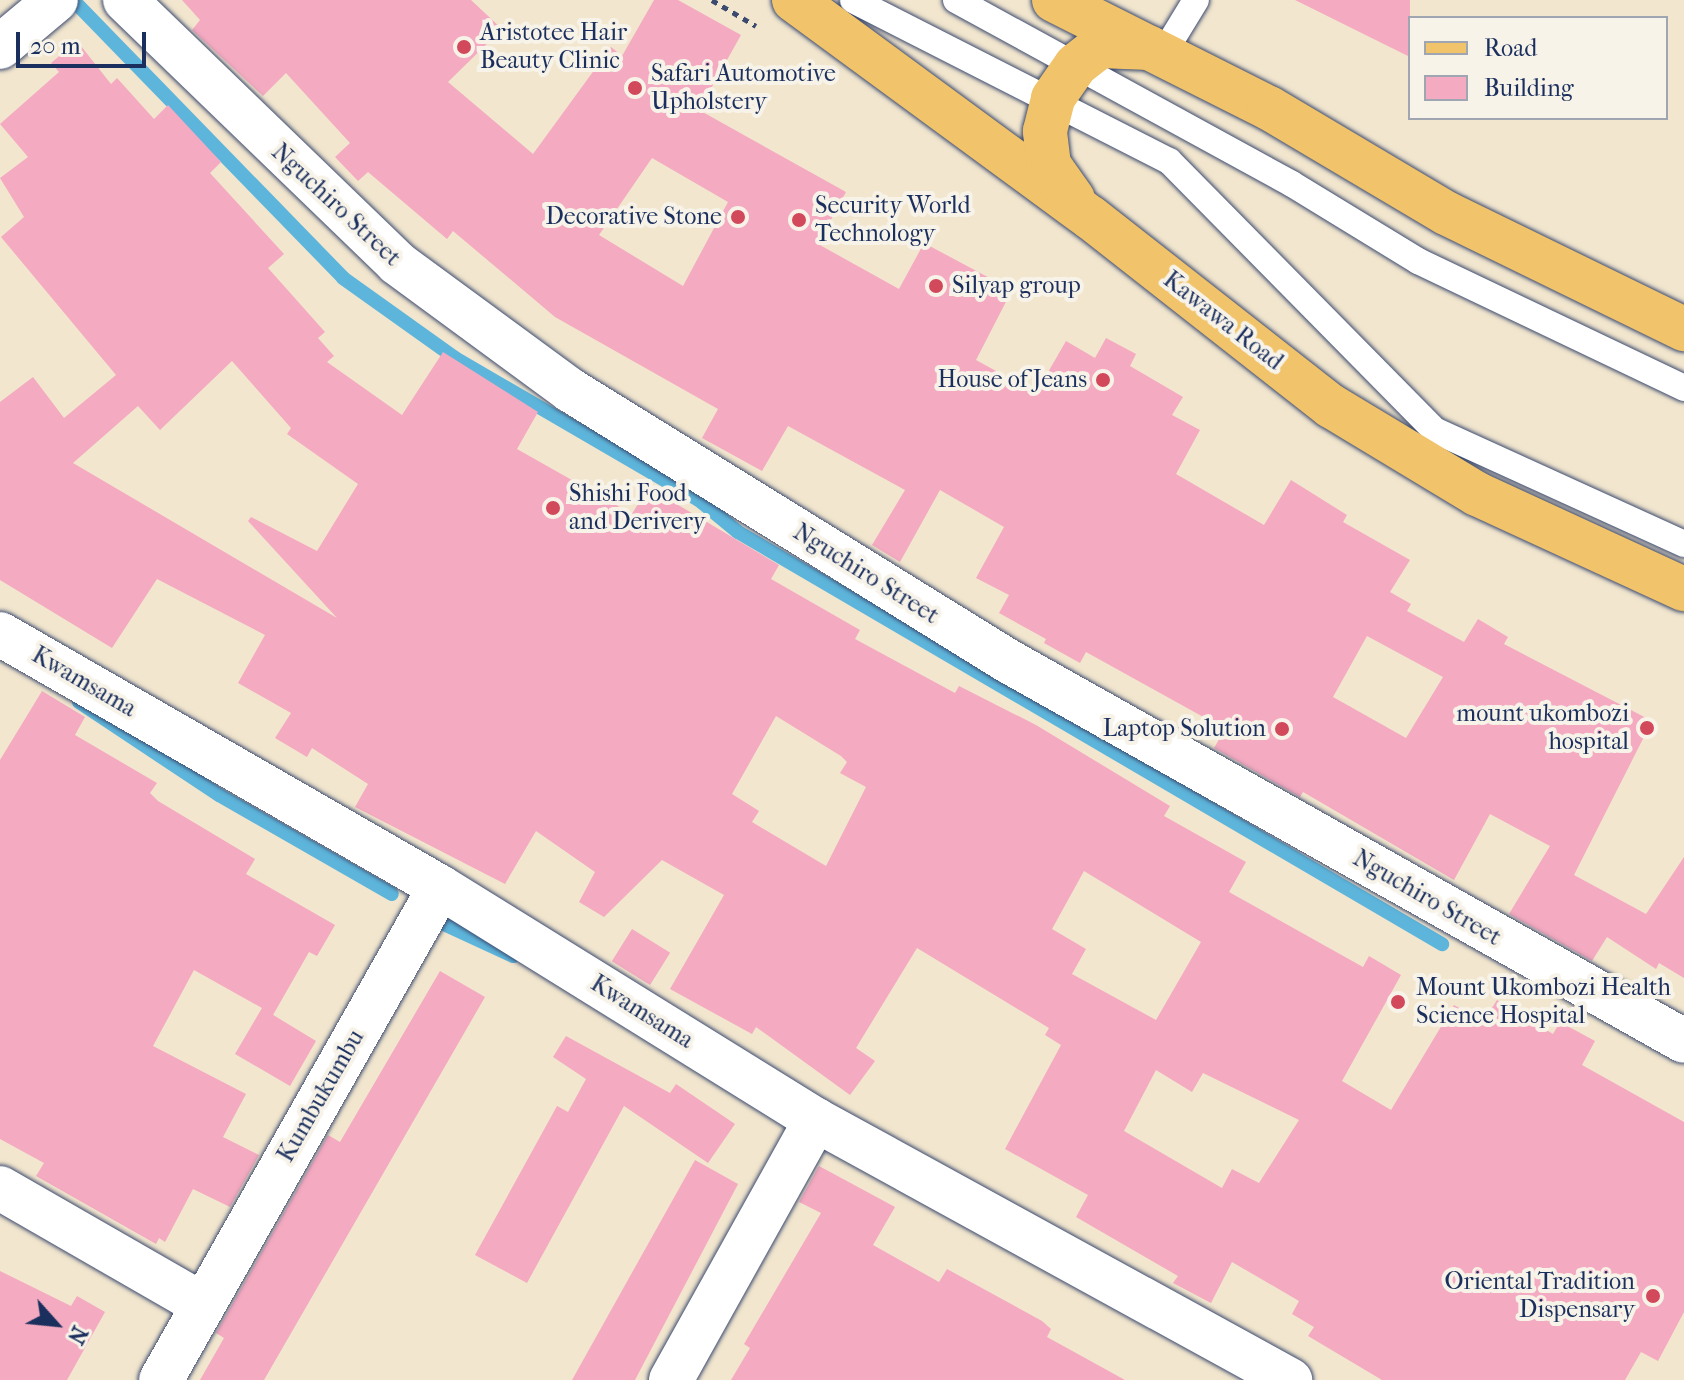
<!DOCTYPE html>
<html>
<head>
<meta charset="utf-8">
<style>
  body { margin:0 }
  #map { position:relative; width:1684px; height:1380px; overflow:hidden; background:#f2e6ce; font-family:"IM FELL French Canon",serif }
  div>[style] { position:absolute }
  .stream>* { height:14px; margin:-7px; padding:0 7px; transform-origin:7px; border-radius:7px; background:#5eb5db }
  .building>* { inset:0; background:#f4aac0; transform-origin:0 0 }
  .path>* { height:5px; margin-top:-2.5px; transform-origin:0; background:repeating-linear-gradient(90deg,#3b4a6f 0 6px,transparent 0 12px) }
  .roads { filter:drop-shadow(0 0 2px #3b4a6f) drop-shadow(0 0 2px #3b4a6f) }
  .service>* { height:26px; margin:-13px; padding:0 13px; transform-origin:13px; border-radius:13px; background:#fff }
  .minor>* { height:44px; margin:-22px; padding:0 22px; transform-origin:22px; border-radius:22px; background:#fff }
  .primary>* { height:44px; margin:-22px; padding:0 22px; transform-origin:22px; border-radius:22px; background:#f1c36a }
  .dots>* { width:22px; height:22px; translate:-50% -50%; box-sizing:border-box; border:4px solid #f7f3e8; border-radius:50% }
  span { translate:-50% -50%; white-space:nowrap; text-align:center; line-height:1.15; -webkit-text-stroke:8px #f7f3e8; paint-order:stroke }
  .poi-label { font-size:24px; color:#1b2f5e }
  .left { translate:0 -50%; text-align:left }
  .right { translate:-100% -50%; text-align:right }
  .street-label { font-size:24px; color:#1b2f5e }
  .legend { position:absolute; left:1408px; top:16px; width:260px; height:104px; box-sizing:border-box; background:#f7f3e8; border:2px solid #9fa5b1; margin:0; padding:10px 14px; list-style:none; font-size:24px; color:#1b2f5e }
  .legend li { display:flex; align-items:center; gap:16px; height:40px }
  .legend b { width:40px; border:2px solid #9fa5b1 }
  .north { position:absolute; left:16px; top:1284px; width:80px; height:80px; -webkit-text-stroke:6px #f7f3e8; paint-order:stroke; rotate:117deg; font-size:22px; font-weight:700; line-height:32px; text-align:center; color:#1b2f5e }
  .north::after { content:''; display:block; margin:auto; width:28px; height:36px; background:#1b2f5e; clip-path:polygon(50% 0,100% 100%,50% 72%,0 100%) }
  .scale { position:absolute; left:16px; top:32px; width:130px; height:36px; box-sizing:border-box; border:4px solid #1b2f5e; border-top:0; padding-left:10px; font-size:24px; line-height:28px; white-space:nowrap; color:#1b2f5e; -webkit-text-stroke:6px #f7f3e8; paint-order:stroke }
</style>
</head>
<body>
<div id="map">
  <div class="stream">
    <i style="left:73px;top:0;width:388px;rotate:45.8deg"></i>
    <i style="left:343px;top:278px;width:138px;rotate:35.5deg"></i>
    <i style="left:455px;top:358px;width:282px;rotate:30.2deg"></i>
    <i style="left:699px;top:500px;width:50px;rotate:39.4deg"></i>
    <i style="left:738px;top:532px;width:816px;rotate:30.34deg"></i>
    <i style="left:79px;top:702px;width:168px;rotate:33.6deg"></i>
    <i style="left:219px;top:795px;width:199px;rotate:29.8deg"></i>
    <i style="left:437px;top:921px;width:84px;rotate:24.7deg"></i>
  </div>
  <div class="building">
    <i style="clip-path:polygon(evenodd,182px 0,471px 0,502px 29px,448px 82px,533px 154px,611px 47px,622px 56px,654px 0,678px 0,741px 35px,699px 110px,846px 192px,818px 244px,899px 289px,924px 243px,1012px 290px,976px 360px,1036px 393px,1066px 341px,1095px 358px,1106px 338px,1136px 354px,1130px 366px,1183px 397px,1172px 415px,1200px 430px,1176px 474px,1264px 525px,1291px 480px,1347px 515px,1343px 522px,1410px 560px,1390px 592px,1411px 604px,1407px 611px,1464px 642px,1478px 619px,1508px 637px,1504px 644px,1652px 721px,1574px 875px,1646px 914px,1684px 857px,1684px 978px,1659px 963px,1656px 969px,1607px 937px,1592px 961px,1509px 914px,1550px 846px,1490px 814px,1454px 880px,1303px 792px,1300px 797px,1214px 748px,1225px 729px,1086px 652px,1080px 663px,1044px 643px,1046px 639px,999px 613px,1009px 595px,976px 578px,1004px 527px,940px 490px,900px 562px,872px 545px,905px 490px,788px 426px,762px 471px,702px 438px,718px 409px,555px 317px,453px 231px,447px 239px,368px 172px,358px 181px,335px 157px,350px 143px,286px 73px,263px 96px,192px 30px,200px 20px,182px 0,652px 158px,728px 202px,683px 286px,599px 235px,652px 158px,182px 0,1367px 636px,1443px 677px,1406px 738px,1333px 697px,1367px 636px)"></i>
    <i style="clip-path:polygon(1295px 0,1410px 0,1410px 57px)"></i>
    <i style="clip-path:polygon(evenodd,77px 41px,111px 84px,117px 78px,154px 119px,168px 105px,221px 162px,210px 173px,284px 254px,268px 268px,325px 332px,318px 338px,334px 356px,327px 362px,402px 415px,443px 352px,538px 412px,517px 449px,632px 514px,648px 487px,779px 565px,771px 579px,860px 630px,855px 639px,955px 693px,959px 686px,1036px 725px,1170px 806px,1164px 816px,1246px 862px,1229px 892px,1363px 967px,1369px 956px,1401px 975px,1342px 1081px,1391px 1110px,1454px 1005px,1483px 1022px,1497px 1000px,1553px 1034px,1560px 1022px,1595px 1041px,1582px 1065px,1684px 1122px,1684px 1312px,1658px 1361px,1641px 1352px,1625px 1380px,1382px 1380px,1308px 1336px,1314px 1327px,1292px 1314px,1299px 1301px,1232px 1262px,1211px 1303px,1173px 1283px,1178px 1276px,1076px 1217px,1088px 1195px,1005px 1149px,1061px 1045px,1045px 1035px,1049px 1028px,917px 948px,856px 1048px,875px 1061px,850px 1095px,756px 1027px,752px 1034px,670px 989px,724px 895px,662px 860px,604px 917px,579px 902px,595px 872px,536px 831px,505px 884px,355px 807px,368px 784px,312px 748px,307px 757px,275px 738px,291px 713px,238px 683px,265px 635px,157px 579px,112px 648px,0 580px,0 402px,33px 377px,64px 418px,116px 375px,1px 237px,24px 217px,0 178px,28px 157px,0 124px,59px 72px,51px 63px,77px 41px,232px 361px,291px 428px,287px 434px,358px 484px,317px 551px,251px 517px,248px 521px,337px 618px,73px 463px,138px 406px,160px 430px,232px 361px,77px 41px,776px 716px,841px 756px,847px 762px,840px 773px,866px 787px,826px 866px,752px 822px,759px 811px,732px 794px,776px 716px,77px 41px,1084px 871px,1201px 942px,1156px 1020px,1072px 974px,1086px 949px,1052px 929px,1084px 871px,77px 41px,1156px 1070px,1192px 1092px,1203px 1073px,1299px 1120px,1259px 1183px,1232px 1169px,1222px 1188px,1124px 1131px,1156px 1070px)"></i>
    <i style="clip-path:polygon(42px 691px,85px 717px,75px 735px,157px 783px,150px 793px,158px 801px,255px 859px,246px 874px,335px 925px,317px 956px,309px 952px,273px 1015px,265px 1010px,316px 1041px,290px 1086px,235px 1054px,262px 1008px,194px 970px,153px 1046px,246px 1094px,223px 1137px,259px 1155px,230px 1207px,193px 1189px,165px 1242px,159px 1238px,156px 1244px,36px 1176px,44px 1163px,0 1139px,0 760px)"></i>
    <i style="left:632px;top:929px;width:45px;height:38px;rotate:32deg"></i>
    <i style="clip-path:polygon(440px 971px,485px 997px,264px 1380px,200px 1380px,224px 1338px,216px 1333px,328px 1135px,340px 1142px)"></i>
    <i style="clip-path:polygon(566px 1036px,670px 1093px,676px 1084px,735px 1124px,708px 1163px,624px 1106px,527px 1283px,475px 1255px,557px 1106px,568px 1112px,586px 1079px,553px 1057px)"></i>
    <i style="clip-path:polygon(695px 1160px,738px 1184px,635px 1380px,572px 1380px)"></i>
    <i style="clip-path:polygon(819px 1166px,895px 1207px,873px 1245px,939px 1282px,947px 1269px,1042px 1321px,1051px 1329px,1047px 1337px,1125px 1380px,731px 1380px,750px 1348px,744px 1344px,821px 1213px,799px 1202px)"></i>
    <i style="clip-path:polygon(0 1271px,71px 1306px,77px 1296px,105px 1312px,67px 1380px,0 1380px)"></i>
  </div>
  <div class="path">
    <i style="left:712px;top:0;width:51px;rotate:30.6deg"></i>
  </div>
  <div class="roads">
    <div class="service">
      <i style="left:853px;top:0;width:355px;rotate:27deg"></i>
      <i style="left:1169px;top:161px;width:378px;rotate:45.4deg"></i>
      <i style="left:1434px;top:430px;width:275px;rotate:24.5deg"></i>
      <i style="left:956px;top:0;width:383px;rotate:28.7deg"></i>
      <i style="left:1292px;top:184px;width:148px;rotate:31.4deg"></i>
      <i style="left:1418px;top:261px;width:295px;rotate:25.5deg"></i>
      <i style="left:1163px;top:54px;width:63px;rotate:-58.6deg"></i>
    </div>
    <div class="minor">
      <i style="left:125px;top:0;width:378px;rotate:44deg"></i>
      <i style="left:397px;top:263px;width:215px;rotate:36.3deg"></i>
      <i style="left:570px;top:390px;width:515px;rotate:31.75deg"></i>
      <i style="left:1008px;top:661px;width:775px;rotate:29.34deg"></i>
      <i style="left:0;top:47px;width:73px;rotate:-40deg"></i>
      <i style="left:0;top:634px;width:508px;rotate:29.9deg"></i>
      <i style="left:440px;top:887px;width:442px;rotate:31.8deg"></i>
      <i style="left:816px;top:1120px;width:541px;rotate:28.75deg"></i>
      <i style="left:0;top:1188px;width:233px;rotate:29.9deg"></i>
      <i style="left:161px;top:1380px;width:566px;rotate:-60.49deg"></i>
      <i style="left:671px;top:1380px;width:298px;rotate:-60.9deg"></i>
    </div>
    <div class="primary">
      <i style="left:794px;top:0;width:368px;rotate:36.3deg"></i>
      <i style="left:1091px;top:218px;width:305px;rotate:38.1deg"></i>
      <i style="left:1331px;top:406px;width:170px;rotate:31.1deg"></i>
      <i style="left:1477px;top:494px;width:228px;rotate:24.7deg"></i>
      <i style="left:1054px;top:0;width:241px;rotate:26.7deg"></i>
      <i style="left:1269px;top:108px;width:206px;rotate:30.7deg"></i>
      <i style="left:1446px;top:213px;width:265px;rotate:26deg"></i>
      <i style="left:1073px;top:199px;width:42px;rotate:-125.2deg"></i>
      <i style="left:1049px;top:165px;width:34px;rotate:-97deg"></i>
      <i style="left:1045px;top:131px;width:34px;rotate:-76deg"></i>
      <i style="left:1053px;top:98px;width:40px;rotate:-55.1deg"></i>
      <i style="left:1076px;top:65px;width:31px;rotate:-38deg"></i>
      <i style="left:1100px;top:46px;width:50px;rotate:2.3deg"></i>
    </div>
  </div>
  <div class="dots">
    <i style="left:464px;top:47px;background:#d1495b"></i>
    <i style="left:635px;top:88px;background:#d1495b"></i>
    <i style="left:738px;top:217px;background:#d1495b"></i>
    <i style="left:799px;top:220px;background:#d1495b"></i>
    <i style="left:936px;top:286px;background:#d1495b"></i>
    <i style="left:1103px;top:380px;background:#d1495b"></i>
    <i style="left:553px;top:508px;background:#d1495b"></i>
    <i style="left:1647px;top:728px;background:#d1495b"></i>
    <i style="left:1282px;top:729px;background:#d1495b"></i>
    <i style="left:1398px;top:1002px;background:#d1495b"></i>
    <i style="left:1653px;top:1296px;background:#d1495b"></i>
  </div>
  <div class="poi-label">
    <span class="left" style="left:480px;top:47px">Aristotee Hair<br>Beauty Clinic</span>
    <span class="left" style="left:651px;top:88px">Safari Automotive<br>Upholstery</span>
    <span class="left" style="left:815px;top:220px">Security World<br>Technology</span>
    <span class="right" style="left:722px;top:217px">Decorative Stone</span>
    <span class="left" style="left:952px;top:286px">Silyap group</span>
    <span class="right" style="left:1087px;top:380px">House of Jeans</span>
    <span class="left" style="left:569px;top:508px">Shishi Food<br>and Derivery</span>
    <span class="right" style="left:1629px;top:728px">mount ukombozi<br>hospital</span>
    <span class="right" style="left:1266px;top:729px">Laptop Solution</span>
    <span class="left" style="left:1416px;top:1002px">Mount Ukombozi Health<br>Science Hospital</span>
    <span class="right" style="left:1635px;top:1296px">Oriental Tradition<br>Dispensary</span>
  </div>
  <div class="street-label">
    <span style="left:336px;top:205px;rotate:43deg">Nguchiro Street</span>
    <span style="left:1223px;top:321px;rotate:38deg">Kawawa Road</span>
    <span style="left:866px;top:574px;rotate:32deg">Nguchiro Street</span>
    <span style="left:84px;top:682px;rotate:30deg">Kwamsama</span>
    <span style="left:1427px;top:898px;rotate:30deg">Nguchiro Street</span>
    <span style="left:642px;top:1012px;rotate:32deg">Kwamsama</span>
    <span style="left:321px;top:1096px;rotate:-60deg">Kumbukumbu</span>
  </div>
  <ul class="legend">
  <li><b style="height:10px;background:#f1c36a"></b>Road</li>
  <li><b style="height:22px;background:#f4aac0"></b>Building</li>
  </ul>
  <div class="north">N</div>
  <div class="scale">20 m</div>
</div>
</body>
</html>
